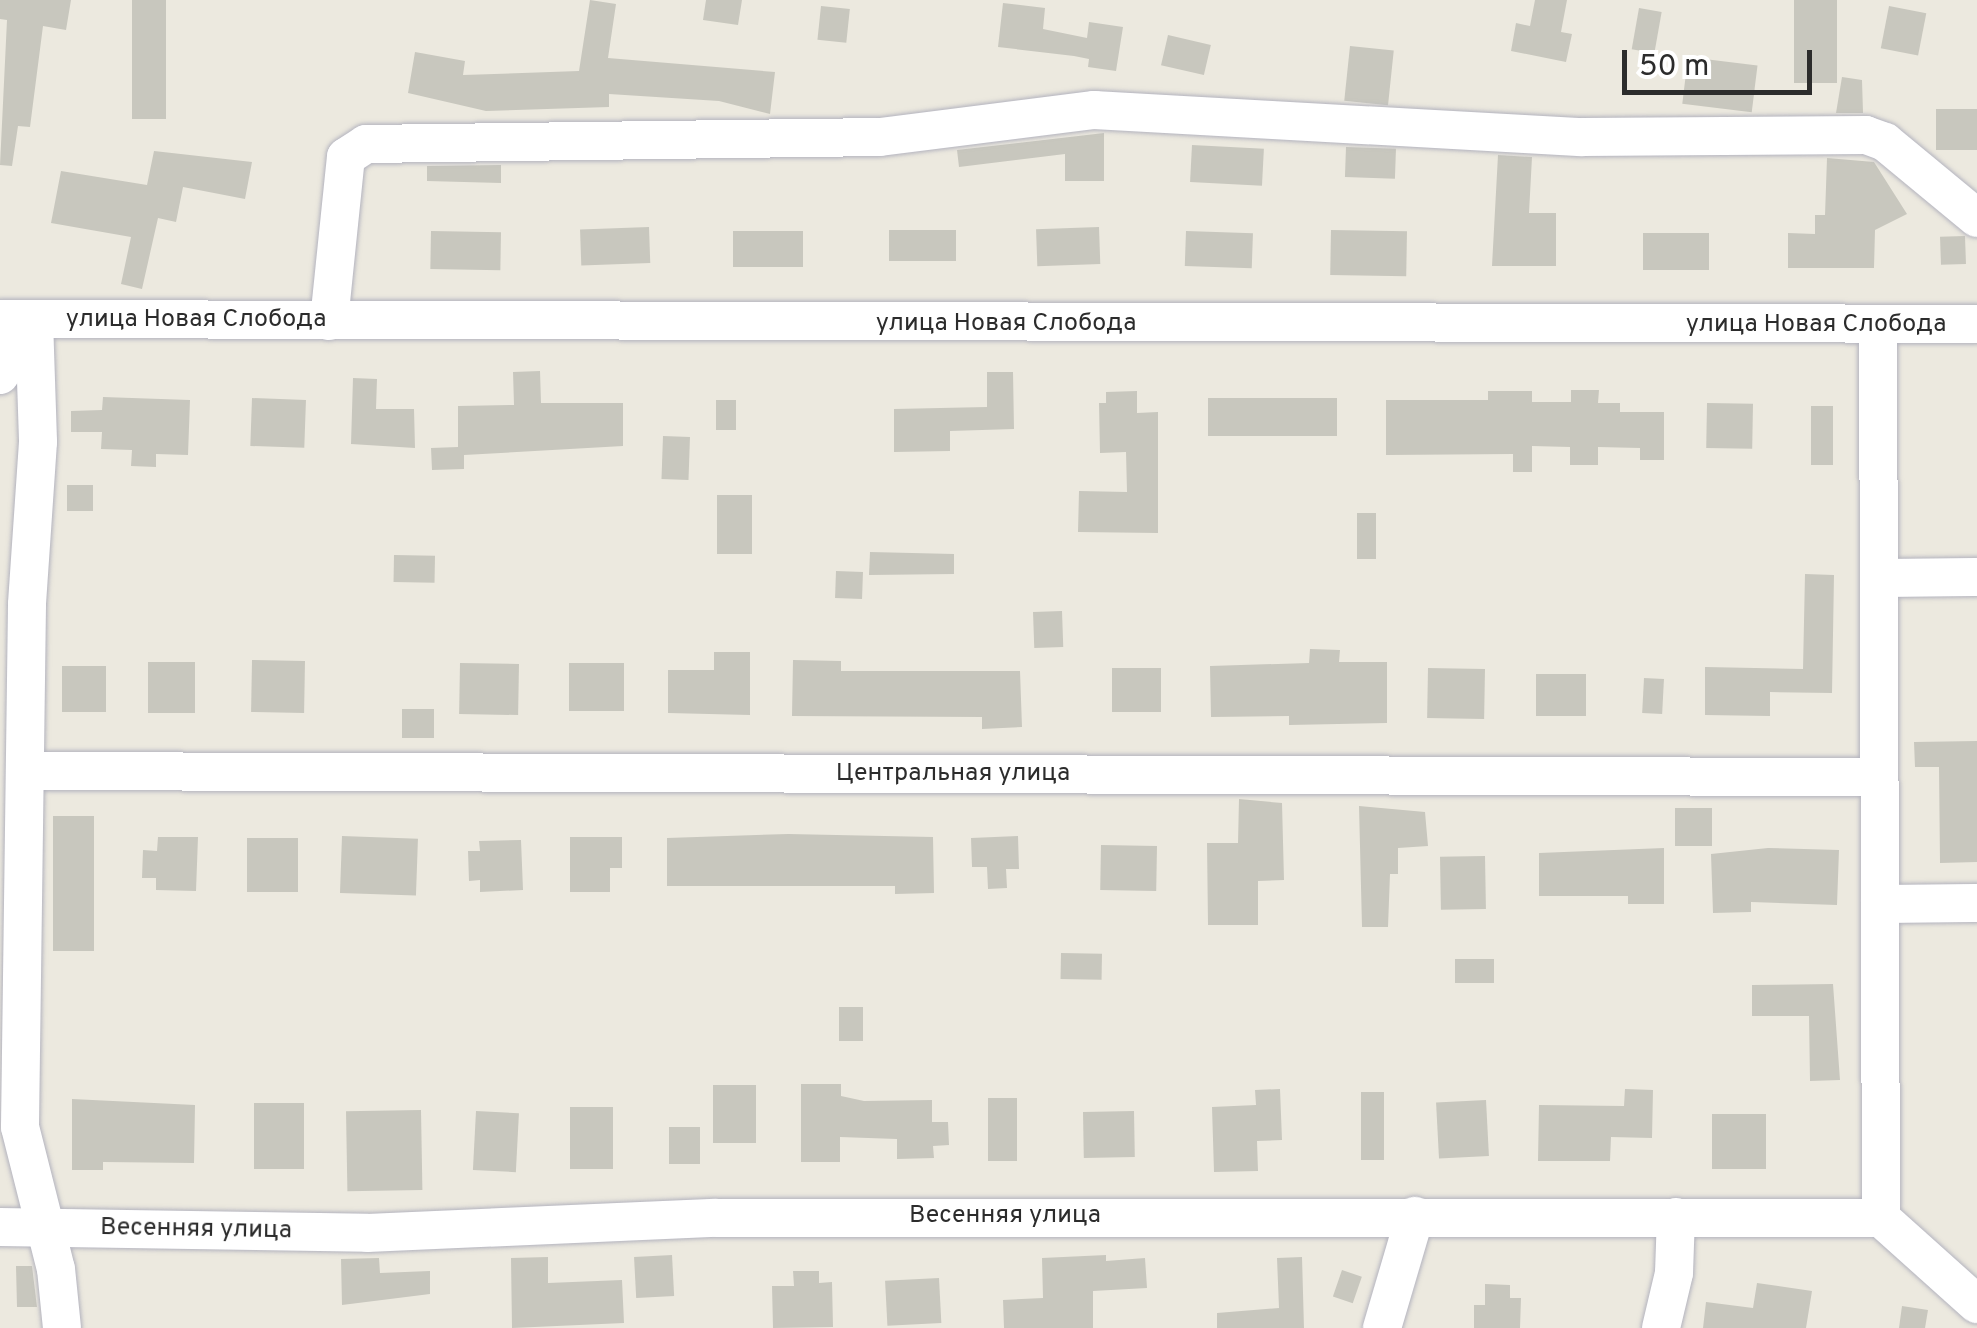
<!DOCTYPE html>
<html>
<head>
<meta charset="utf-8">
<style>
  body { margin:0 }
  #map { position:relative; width:1977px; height:1328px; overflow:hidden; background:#ece9df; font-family:Overpass,sans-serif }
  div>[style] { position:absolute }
  .building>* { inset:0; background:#c8c7be; transform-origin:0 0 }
  .roads { filter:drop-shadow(0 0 2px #b3b3be) drop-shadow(0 0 2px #b3b3be) }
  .minor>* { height:38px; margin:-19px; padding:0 19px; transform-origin:19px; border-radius:19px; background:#fff }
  span { translate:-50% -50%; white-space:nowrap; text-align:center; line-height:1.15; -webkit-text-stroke:9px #fff; paint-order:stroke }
  .street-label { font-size:25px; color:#2c2c2c }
  .scale { position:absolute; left:1622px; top:50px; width:190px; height:45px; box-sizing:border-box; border:5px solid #2c2c2c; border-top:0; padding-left:12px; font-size:30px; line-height:35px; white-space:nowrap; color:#2c2c2c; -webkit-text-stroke:8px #fff; paint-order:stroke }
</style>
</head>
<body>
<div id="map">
  <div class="building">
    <i style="clip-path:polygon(0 0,71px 0,66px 30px,43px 26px,30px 127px,18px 126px,12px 166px,0 165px,7px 20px,0 19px)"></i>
    <i style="left:132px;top:0;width:34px;height:119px"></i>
    <i style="clip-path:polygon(590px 0,616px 4px,608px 58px,775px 72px,770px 114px,719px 101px,609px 94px,609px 107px,486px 111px,408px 93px,415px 52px,465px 61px,463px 75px,579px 71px)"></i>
    <i style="clip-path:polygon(706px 0,742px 0,738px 25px,703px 20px)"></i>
    <i style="clip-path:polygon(1535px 0,1567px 0,1561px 32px,1572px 34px,1566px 62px,1511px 51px,1516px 23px,1530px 26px)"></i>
    <i style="left:1794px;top:0;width:43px;height:83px"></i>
    <i style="clip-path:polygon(1003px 3px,1045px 8px,1043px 29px,1087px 38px,1089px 22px,1123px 27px,1116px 71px,1088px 67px,1089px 59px,1074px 56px,998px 47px)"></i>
    <i style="left:821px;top:6px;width:29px;height:34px;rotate:6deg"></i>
    <i style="left:1889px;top:6px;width:38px;height:43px;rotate:11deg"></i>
    <i style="left:1639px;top:8px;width:23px;height:42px;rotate:10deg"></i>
    <i style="left:1168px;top:35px;width:44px;height:31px;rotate:13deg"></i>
    <i style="left:1350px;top:46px;width:44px;height:55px;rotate:6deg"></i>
    <i style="left:1688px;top:57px;width:70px;height:47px;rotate:7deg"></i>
    <i style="clip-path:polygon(1842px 77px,1862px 80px,1863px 113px,1836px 113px)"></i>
    <i style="left:1977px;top:109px;width:41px;height:41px;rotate:90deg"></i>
    <i style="clip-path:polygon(1104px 133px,1104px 181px,1065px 181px,1065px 154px,959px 167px,957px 150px)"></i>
    <i style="left:1192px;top:145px;width:72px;height:37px;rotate:3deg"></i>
    <i style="left:1346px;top:147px;width:50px;height:30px;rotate:2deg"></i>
    <i style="clip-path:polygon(154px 151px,252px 162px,245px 199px,183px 187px,176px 222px,158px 218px,142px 289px,121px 284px,131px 237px,51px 223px,61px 171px,147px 185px)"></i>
    <i style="clip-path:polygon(1498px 155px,1532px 157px,1529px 213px,1556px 213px,1556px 266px,1492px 266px)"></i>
    <i style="clip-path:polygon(1827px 158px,1874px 162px,1907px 214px,1875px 230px,1874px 268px,1788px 268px,1788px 233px,1815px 234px,1815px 215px,1825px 215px)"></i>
    <i style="clip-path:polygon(501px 165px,501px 183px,427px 181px,427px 166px)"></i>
    <i style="left:649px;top:227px;width:36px;height:69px;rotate:88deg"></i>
    <i style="left:1099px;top:227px;width:37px;height:63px;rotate:88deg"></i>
    <i style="left:956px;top:230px;width:31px;height:67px;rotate:90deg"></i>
    <i style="left:1331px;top:230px;width:76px;height:45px;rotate:1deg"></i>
    <i style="left:431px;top:231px;width:70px;height:38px;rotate:1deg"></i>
    <i style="left:733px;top:231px;width:70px;height:36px"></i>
    <i style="left:1186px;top:231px;width:67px;height:35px;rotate:2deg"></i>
    <i style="left:1709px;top:233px;width:37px;height:66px;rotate:90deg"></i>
    <i style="left:1965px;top:236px;width:28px;height:25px;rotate:88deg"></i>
    <i style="clip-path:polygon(540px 371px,541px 403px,623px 403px,623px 446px,464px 455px,464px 469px,432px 470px,431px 448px,458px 447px,458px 406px,514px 405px,513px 372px)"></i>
    <i style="clip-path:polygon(987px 372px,1013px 372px,1014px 429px,950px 431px,950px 451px,894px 452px,894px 409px,987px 407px)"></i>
    <i style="clip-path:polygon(353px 378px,377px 379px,376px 409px,414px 409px,415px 448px,351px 444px)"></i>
    <i style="clip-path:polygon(1571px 390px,1599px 390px,1598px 403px,1620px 403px,1620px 412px,1664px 412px,1664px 460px,1640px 460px,1640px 448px,1598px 447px,1598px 465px,1570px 465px,1570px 447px,1532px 446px,1532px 472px,1513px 472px,1513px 454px,1386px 455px,1386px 400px,1488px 400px,1488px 391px,1532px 391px,1532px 402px,1571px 402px)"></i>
    <i style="clip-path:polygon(1137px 391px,1137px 413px,1158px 412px,1158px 533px,1078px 532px,1079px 491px,1127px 492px,1126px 452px,1100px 453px,1099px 403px,1106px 403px,1106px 392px)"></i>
    <i style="clip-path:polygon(103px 397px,190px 400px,188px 455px,156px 454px,156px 467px,131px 466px,132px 450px,101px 449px,102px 432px,71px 432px,71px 411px,102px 410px)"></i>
    <i style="left:252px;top:398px;width:54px;height:48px;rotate:2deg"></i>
    <i style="left:1208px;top:398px;width:129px;height:38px"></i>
    <i style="left:716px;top:400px;width:20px;height:30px"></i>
    <i style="left:1707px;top:403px;width:46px;height:45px;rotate:1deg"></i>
    <i style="left:1811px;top:406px;width:22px;height:59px"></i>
    <i style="left:663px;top:436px;width:27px;height:43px;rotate:2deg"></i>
    <i style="left:67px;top:485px;width:26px;height:26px"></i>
    <i style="left:717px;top:495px;width:35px;height:59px"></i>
    <i style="left:1357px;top:513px;width:19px;height:46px"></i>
    <i style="clip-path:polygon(870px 552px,954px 554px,954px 574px,869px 575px)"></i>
    <i style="left:394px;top:555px;width:41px;height:27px;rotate:1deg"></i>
    <i style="left:836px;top:571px;width:27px;height:27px;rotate:2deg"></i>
    <i style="clip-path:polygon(1805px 574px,1834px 575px,1832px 693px,1770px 692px,1770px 716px,1705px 715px,1705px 667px,1803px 669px)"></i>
    <i style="left:1062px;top:611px;width:36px;height:29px;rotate:88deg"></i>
    <i style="clip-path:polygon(1310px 649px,1340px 650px,1339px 662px,1387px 662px,1387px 723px,1289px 725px,1289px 716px,1211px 717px,1210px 666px,1309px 663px)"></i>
    <i style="clip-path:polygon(714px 652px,750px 652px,750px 715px,668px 713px,668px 670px,714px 670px)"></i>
    <i style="left:252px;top:660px;width:53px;height:52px;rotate:1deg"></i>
    <i style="clip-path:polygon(793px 660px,841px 661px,841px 671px,1020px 671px,1022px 727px,982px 729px,982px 717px,792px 716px)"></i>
    <i style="left:148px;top:662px;width:47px;height:51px"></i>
    <i style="left:460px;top:663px;width:59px;height:51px;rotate:1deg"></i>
    <i style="left:569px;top:663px;width:55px;height:48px"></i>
    <i style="left:106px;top:666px;width:46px;height:44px;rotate:90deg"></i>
    <i style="left:1112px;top:668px;width:49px;height:44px"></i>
    <i style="left:1428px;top:668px;width:57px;height:50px;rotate:1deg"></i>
    <i style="left:1536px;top:674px;width:50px;height:42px"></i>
    <i style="left:1644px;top:678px;width:20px;height:35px;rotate:3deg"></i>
    <i style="left:402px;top:709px;width:32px;height:29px"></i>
    <i style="clip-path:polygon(1977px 741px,1977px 862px,1940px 863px,1939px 767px,1915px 767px,1914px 742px)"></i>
    <i style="clip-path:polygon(1239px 799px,1282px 803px,1284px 880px,1258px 881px,1258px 925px,1208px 925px,1207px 843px,1238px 843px)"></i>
    <i style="clip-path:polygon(1359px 806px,1425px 812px,1428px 846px,1398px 848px,1398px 874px,1390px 874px,1388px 927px,1362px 927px)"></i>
    <i style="left:1675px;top:808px;width:37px;height:38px"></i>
    <i style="left:94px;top:816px;width:135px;height:41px;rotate:90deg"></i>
    <i style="clip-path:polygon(788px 834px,933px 837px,934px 893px,895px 894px,895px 886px,667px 886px,667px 838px)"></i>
    <i style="left:342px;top:836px;width:76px;height:57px;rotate:2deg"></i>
    <i style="clip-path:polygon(1018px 836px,1019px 869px,1006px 869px,1007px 888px,988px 889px,987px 867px,972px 867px,971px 838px)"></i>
    <i style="clip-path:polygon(158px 837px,198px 837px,196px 891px,156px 890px,156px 878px,142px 878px,143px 850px,157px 851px)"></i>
    <i style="clip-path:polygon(570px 837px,622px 837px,622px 868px,610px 868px,610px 892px,570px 892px)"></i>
    <i style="left:247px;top:838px;width:51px;height:54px"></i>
    <i style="clip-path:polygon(521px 840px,523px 890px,480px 892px,480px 880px,469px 881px,468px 851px,480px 851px,479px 841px)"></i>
    <i style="left:1101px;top:845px;width:56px;height:45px;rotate:1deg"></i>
    <i style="clip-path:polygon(1664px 848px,1664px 904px,1628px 904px,1628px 896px,1539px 896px,1539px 853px)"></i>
    <i style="clip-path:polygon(1768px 848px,1839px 850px,1837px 905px,1751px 902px,1751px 912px,1713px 913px,1711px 854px)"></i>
    <i style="left:1485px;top:856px;width:53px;height:45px;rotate:89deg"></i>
    <i style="left:1061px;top:953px;width:41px;height:26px;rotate:1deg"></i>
    <i style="left:1455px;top:959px;width:39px;height:24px"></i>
    <i style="clip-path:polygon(1833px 984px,1840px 1080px,1810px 1081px,1809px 1016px,1752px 1016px,1752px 985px)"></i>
    <i style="left:839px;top:1007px;width:24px;height:34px"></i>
    <i style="clip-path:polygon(801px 1084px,841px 1084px,841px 1096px,864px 1101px,932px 1100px,932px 1122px,948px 1122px,949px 1145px,933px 1146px,934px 1158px,897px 1159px,897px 1139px,840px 1137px,840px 1162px,801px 1162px)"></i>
    <i style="left:713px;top:1085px;width:43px;height:58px"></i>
    <i style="clip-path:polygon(1280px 1089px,1282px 1140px,1257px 1141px,1258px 1171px,1214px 1172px,1212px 1107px,1256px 1105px,1255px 1090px)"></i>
    <i style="clip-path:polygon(1625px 1089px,1653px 1090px,1652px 1138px,1611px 1137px,1610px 1161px,1538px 1161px,1539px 1105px,1624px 1106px)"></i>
    <i style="left:1361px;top:1092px;width:23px;height:68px"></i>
    <i style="left:988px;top:1098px;width:29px;height:63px"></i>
    <i style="clip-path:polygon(72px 1099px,195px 1105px,194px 1163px,103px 1162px,103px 1170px,72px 1170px)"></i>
    <i style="left:1486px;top:1100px;width:56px;height:50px;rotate:87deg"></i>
    <i style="left:254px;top:1103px;width:50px;height:66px"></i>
    <i style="left:570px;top:1107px;width:43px;height:62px"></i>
    <i style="left:421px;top:1110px;width:80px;height:75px;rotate:89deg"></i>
    <i style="left:476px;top:1111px;width:43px;height:59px;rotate:3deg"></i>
    <i style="left:1134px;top:1111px;width:46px;height:51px;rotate:89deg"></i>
    <i style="left:1712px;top:1114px;width:54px;height:55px"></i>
    <i style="left:669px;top:1127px;width:31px;height:37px"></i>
    <i style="left:672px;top:1255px;width:41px;height:38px;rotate:87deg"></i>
    <i style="clip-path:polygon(1106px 1255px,1106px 1261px,1145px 1258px,1147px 1288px,1093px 1291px,1093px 1328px,1004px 1328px,1003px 1300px,1043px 1298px,1042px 1258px)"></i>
    <i style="clip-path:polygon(548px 1257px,548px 1283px,622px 1280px,624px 1323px,512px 1328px,511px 1258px)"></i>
    <i style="clip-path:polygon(1302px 1257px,1304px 1328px,1217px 1328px,1217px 1313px,1279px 1308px,1277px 1258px)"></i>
    <i style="clip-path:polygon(379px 1258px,380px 1273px,430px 1271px,430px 1294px,342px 1305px,341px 1259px)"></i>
    <i style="clip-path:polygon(16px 1266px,32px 1266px,37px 1307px,17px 1307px)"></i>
    <i style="left:1342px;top:1270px;width:21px;height:28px;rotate:19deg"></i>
    <i style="clip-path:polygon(793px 1271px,819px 1271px,819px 1283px,832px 1282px,833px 1327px,773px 1328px,772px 1286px,794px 1286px)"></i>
    <i style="left:939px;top:1278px;width:45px;height:54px;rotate:87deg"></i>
    <i style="clip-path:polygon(1757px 1283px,1812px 1291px,1806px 1328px,1703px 1328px,1706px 1302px,1753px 1308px)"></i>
    <i style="clip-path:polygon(1485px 1284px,1510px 1285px,1510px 1298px,1521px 1298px,1520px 1328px,1474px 1328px,1474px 1305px,1485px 1305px)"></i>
    <i style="clip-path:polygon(1902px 1306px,1928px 1310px,1925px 1328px,1899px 1328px)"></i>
  </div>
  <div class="roads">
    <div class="minor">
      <i style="left:0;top:319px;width:1977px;rotate:0.14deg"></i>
      <i style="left:34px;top:320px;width:122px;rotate:88.1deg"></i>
      <i style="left:38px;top:442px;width:163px;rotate:93.9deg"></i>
      <i style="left:27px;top:605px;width:522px;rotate:90.77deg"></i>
      <i style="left:20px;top:1127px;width:146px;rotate:75.8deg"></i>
      <i style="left:56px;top:1269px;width:59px;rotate:84.2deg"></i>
      <i style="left:329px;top:321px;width:165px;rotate:-84.1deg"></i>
      <i style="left:346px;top:157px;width:24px;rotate:-33deg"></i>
      <i style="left:366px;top:144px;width:514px;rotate:-0.78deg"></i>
      <i style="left:880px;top:137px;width:216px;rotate:-7.2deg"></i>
      <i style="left:1094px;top:110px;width:489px;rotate:3.2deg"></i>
      <i style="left:1582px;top:137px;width:284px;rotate:-0.4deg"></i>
      <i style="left:1866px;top:135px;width:20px;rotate:20deg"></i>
      <i style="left:1885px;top:142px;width:119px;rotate:39.6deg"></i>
      <i style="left:1878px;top:325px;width:893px;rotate:89.81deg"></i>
      <i style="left:0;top:375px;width:26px;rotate:-59deg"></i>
      <i style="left:13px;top:353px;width:33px;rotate:-85deg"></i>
      <i style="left:1881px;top:578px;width:96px;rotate:-0.6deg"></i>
      <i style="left:28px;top:771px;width:1850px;rotate:0.19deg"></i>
      <i style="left:1880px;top:904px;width:97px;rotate:-0.6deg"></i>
      <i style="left:0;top:1227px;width:367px;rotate:0.9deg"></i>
      <i style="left:367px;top:1233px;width:349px;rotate:-2.5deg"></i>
      <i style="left:716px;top:1218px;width:1165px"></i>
      <i style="left:1881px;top:1218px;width:129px;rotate:41.9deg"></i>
      <i style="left:1382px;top:1328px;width:117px;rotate:-73.6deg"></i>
      <i style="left:1661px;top:1328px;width:57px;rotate:-76.7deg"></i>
      <i style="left:1674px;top:1273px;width:56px;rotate:-88deg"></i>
    </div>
  </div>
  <div class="street-label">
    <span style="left:196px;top:320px">улица Новая Слобода</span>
    <span style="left:1006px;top:324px">улица Новая Слобода</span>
    <span style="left:1816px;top:325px">улица Новая Слобода</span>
    <span style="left:953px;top:774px">Центральная улица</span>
    <span style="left:1005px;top:1216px">Весенняя улица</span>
    <span style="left:196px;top:1230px;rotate:1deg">Весенняя улица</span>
  </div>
  <div class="scale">50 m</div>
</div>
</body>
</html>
